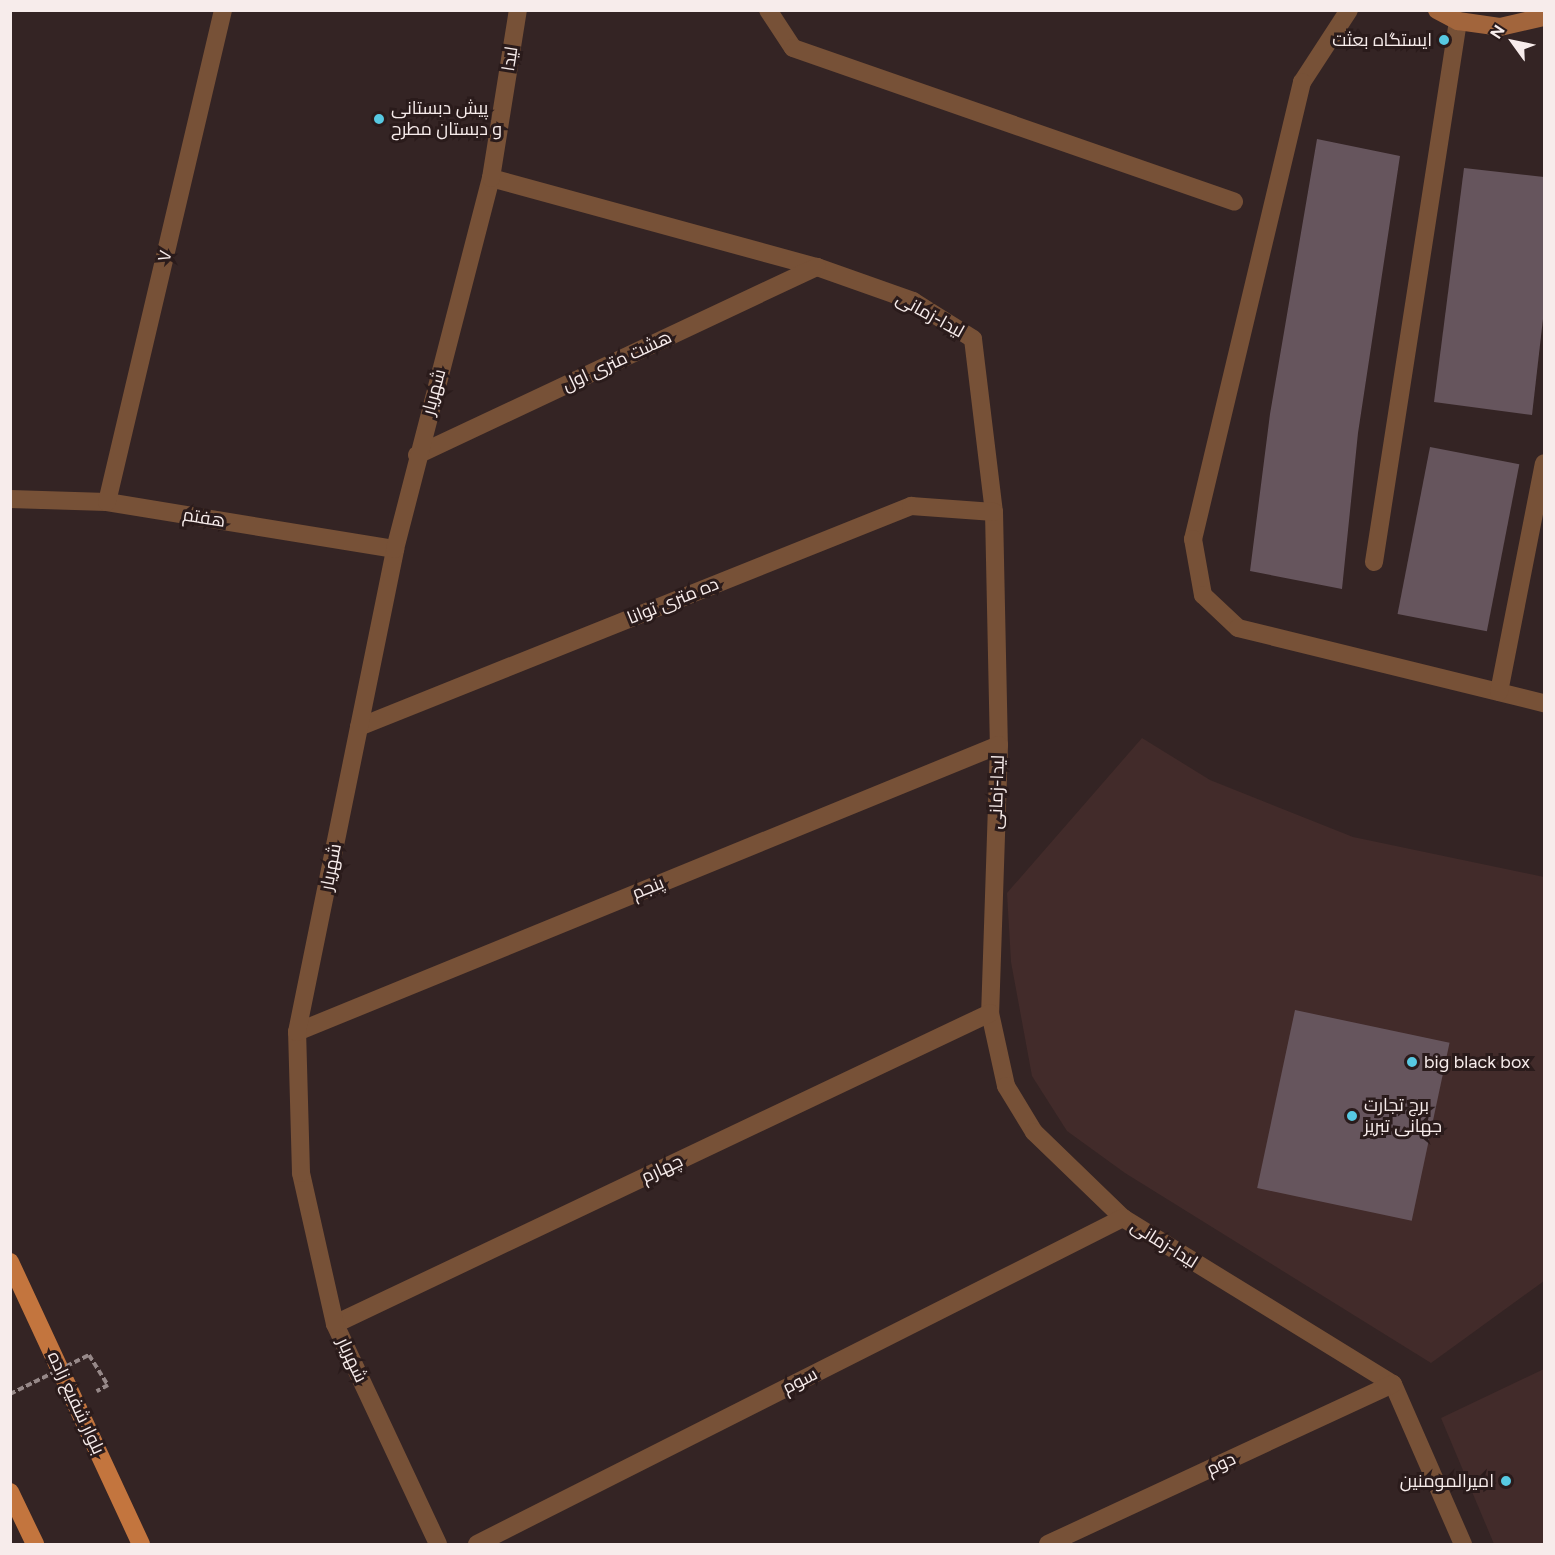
<!DOCTYPE html>
<html>
<head>
<meta charset="utf-8">
<style>
	body { margin:0 }
	#map { position:relative; width:1555px; height:1555px; overflow:hidden; background:#342424; font-family:Figtree,Cairo,sans-serif }
	div>[style] { position:absolute }
	.built>* { inset:0; background:#422b2a }
	.building>* { inset:0; background:#66555d; transform-origin:0 0 }
	.path>* { height:4px; margin-top:-2px; transform-origin:0; background:repeating-linear-gradient(90deg,#968888 0 6px,transparent 0 9px) }
	.street>* { height:18px; margin:-9px; padding:0 9px; transform-origin:9px; border-radius:9px; background:#775137 }
	.secondary>* { height:18px; margin:-9px; padding:0 9px; transform-origin:9px; border-radius:9px; background:#a2653c }
	.primary>* { height:18px; margin:-9px; padding:0 9px; transform-origin:9px; border-radius:9px; background:#c3753e }
	.path-bridge>* { height:4px; margin-top:-2px; transform-origin:0; background:repeating-linear-gradient(90deg,#968888 0 6px,transparent 0 9px) }
	.dots>* { width:16px; height:16px; translate:-50% -50%; box-sizing:border-box; border:3px solid #2a1b1b; border-radius:50% }
	span { translate:-50% -50%; white-space:nowrap; text-align:center; line-height:1.15; -webkit-text-stroke:6px #2a1b1b; paint-order:stroke }
	.poi-label { font-size:18px; color:#f7eceb }
	.right { translate:-100% -50%; text-align:right }
	.left { translate:0 -50%; text-align:left }
	.street-label { font-size:18px; color:#f7eceb }
	.frame { position:absolute; inset:0; border:12px solid #f7eceb; pointer-events:none }
	.north { position:absolute; left:1483px; top:12px; width:60px; height:60px; -webkit-text-stroke:4px #2a1b1b; paint-order:stroke; rotate:303deg; font-size:16px; font-weight:700; line-height:24px; text-align:center; color:#f7eceb }
	.north::after { content:''; display:block; margin:auto; width:21px; height:27px; background:#f7eceb; clip-path:polygon(50% 0,100% 100%,50% 72%,0 100%) }
</style>
</head>
<body>
<div id="map">
	<div class="built">
		<div style="clip-path:polygon(1142px 738px,1210px 780px,1353px 837px,1544px 877px,1544px 1281px,1431px 1363px,1125px 1173px,1067px 1131px,1032px 1076px,1011px 962px,1007px 893px)"></div>
		<div style="clip-path:polygon(1544px 1369px,1544px 1544px,1494px 1544px,1441px 1418px)"></div>
	</div>
	<div class="building">
		<div style="clip-path:polygon(1317px 139px,1400px 156px,1358px 433px,1342px 589px,1250px 571px,1270px 414px)"></div>
		<div style="clip-path:polygon(1464px 168px,1544px 177px,1544px 310px,1532px 415px,1434px 402px)"></div>
		<div style="left:1430px;top:447px;width:91px;height:170px;rotate:11deg"></div>
		<div style="left:1295px;top:1010px;width:158px;height:182px;rotate:12deg"></div>
	</div>
	<div class="path">
		<div style="left:89px;top:1355px;width:36px;rotate:58deg"></div>
		<div style="left:108px;top:1385px;width:13px;rotate:151deg"></div>
	</div>
	<div class="street">
		<div style="left:768px;top:10px;width:45px;rotate:56.7deg"></div>
		<div style="left:793px;top:48px;width:467px;rotate:19.2deg"></div>
		<div style="left:1349px;top:10px;width:86px;rotate:123.1deg"></div>
		<div style="left:1302px;top:82px;width:470px;rotate:103.4deg"></div>
		<div style="left:1193px;top:539px;width:57px;rotate:79.9deg"></div>
		<div style="left:1203px;top:595px;width:48px;rotate:43.3deg"></div>
		<div style="left:1238px;top:628px;width:315px;rotate:13.8deg"></div>
		<div style="left:491px;top:178px;width:338px;rotate:15.3deg"></div>
		<div style="left:817px;top:267px;width:102px;rotate:19.5deg"></div>
		<div style="left:913px;top:301px;width:71px;rotate:32.3deg"></div>
		<div style="left:973px;top:339px;width:174px;rotate:83.1deg"></div>
		<div style="left:994px;top:512px;width:233px;rotate:88.8deg"></div>
		<div style="left:999px;top:745px;width:268px;rotate:91.9deg"></div>
		<div style="left:990px;top:1013px;width:75px;rotate:77.6deg"></div>
		<div style="left:1006px;top:1086px;width:54px;rotate:58.7deg"></div>
		<div style="left:1034px;top:1132px;width:124px;rotate:44deg"></div>
		<div style="left:1123px;top:1218px;width:317px;rotate:31.6deg"></div>
		<div style="left:1393px;top:1384px;width:175px;rotate:66.4deg"></div>
		<div style="left:417px;top:455px;width:442px;rotate:-25.2deg"></div>
		<div style="left:10px;top:499px;width:97px;rotate:1.8deg"></div>
		<div style="left:107px;top:502px;width:292px;rotate:9.3deg"></div>
		<div style="left:107px;top:502px;width:505px;rotate:-76.73deg"></div>
		<div style="left:1374px;top:562px;width:547px;rotate:-81.17deg"></div>
		<div style="left:1499px;top:692px;width:233px;rotate:-78.9deg"></div>
		<div style="left:359px;top:727px;width:595px;rotate:-21.82deg"></div>
		<div style="left:911px;top:506px;width:83px;rotate:4.1deg"></div>
		<div style="left:297px;top:1032px;width:758px;rotate:-22.24deg"></div>
		<div style="left:335px;top:1324px;width:725px;rotate:-25.4deg"></div>
		<div style="left:438px;top:1544px;width:243px;rotate:-115.1deg"></div>
		<div style="left:335px;top:1324px;width:155px;rotate:-102.7deg"></div>
		<div style="left:301px;top:1173px;width:141px;rotate:-91.6deg"></div>
		<div style="left:297px;top:1032px;width:493px;rotate:-78.5deg"></div>
		<div style="left:395px;top:549px;width:383px;rotate:-75.5deg"></div>
		<div style="left:491px;top:178px;width:170px;rotate:-80.9deg"></div>
		<div style="left:477px;top:1544px;width:724px;rotate:-26.78deg"></div>
		<div style="left:1048px;top:1544px;width:380px;rotate:-24.9deg"></div>
	</div>
	<div class="secondary">
		<div style="left:1437px;top:10px;width:24px;rotate:28deg"></div>
		<div style="left:1458px;top:21px;width:42px;rotate:8.1deg"></div>
		<div style="left:1500px;top:27px;width:45px;rotate:-12.8deg"></div>
	</div>
	<div class="primary">
		<div style="left:10px;top:1262px;width:311px;rotate:65.1deg"></div>
		<div style="left:10px;top:1492px;width:58px;rotate:64.3deg"></div>
	</div>
	<div class="path-bridge">
		<div style="left:10px;top:1394px;width:88px;rotate:-26.3deg"></div>
	</div>
	<div class="dots">
		<div style="left:1444px;top:40px;background:#57c9e2"></div>
		<div style="left:379px;top:119px;background:#57c9e2"></div>
		<div style="left:1412px;top:1062px;background:#57c9e2"></div>
		<div style="left:1352px;top:1116px;background:#57c9e2"></div>
		<div style="left:1506px;top:1481px;background:#57c9e2"></div>
	</div>
	<div class="poi-label">
		<span class="right" style="left:1432px;top:40px">ایستگاه بعثت</span>
		<span class="left" style="left:391px;top:119px">پیش دبستانی<br>و دبستان مطرح</span>
		<span class="left" style="left:1424px;top:1062px">big black box</span>
		<span class="left" style="left:1364px;top:1116px">برج تجارت<br>جهانی تبریز</span>
		<span class="right" style="left:1494px;top:1481px">امیرالمومنین</span>
	</div>
	<div class="street-label">
		<span style="left:510px;top:59px;rotate:-81deg">لیدا</span>
		<span style="left:165px;top:256px;rotate:-77deg">۷</span>
		<span style="left:930px;top:315px;rotate:29deg">لیدا-زمانی</span>
		<span style="left:617px;top:361px;rotate:-25deg">هشت متری اول</span>
		<span style="left:434px;top:392px;rotate:-75deg">شهریار</span>
		<span style="left:204px;top:518px;rotate:9deg">هفتم</span>
		<span style="left:673px;top:601px;rotate:-22deg">ده متری توانا</span>
		<span style="left:997px;top:792px;rotate:-88deg">لیدا-زمانی</span>
		<span style="left:331px;top:867px;rotate:-79deg">شهریار</span>
		<span style="left:648px;top:888px;rotate:-22deg">پنجم</span>
		<span style="left:662px;top:1169px;rotate:-25deg">چهارم</span>
		<span style="left:1164px;top:1244px;rotate:32deg">لیدا-زمانی</span>
		<span style="left:352px;top:1360px;rotate:65deg">شهریار</span>
		<span style="left:800px;top:1381px;rotate:-27deg">سوم</span>
		<span style="left:76px;top:1403px;rotate:65deg">بلوار شفیع زاده</span>
		<span style="left:1221px;top:1464px;rotate:-25deg">دوم</span>
	</div>
	<div class="frame"></div>
	<div class="north">N</div>
</div>
</body>
</html>
